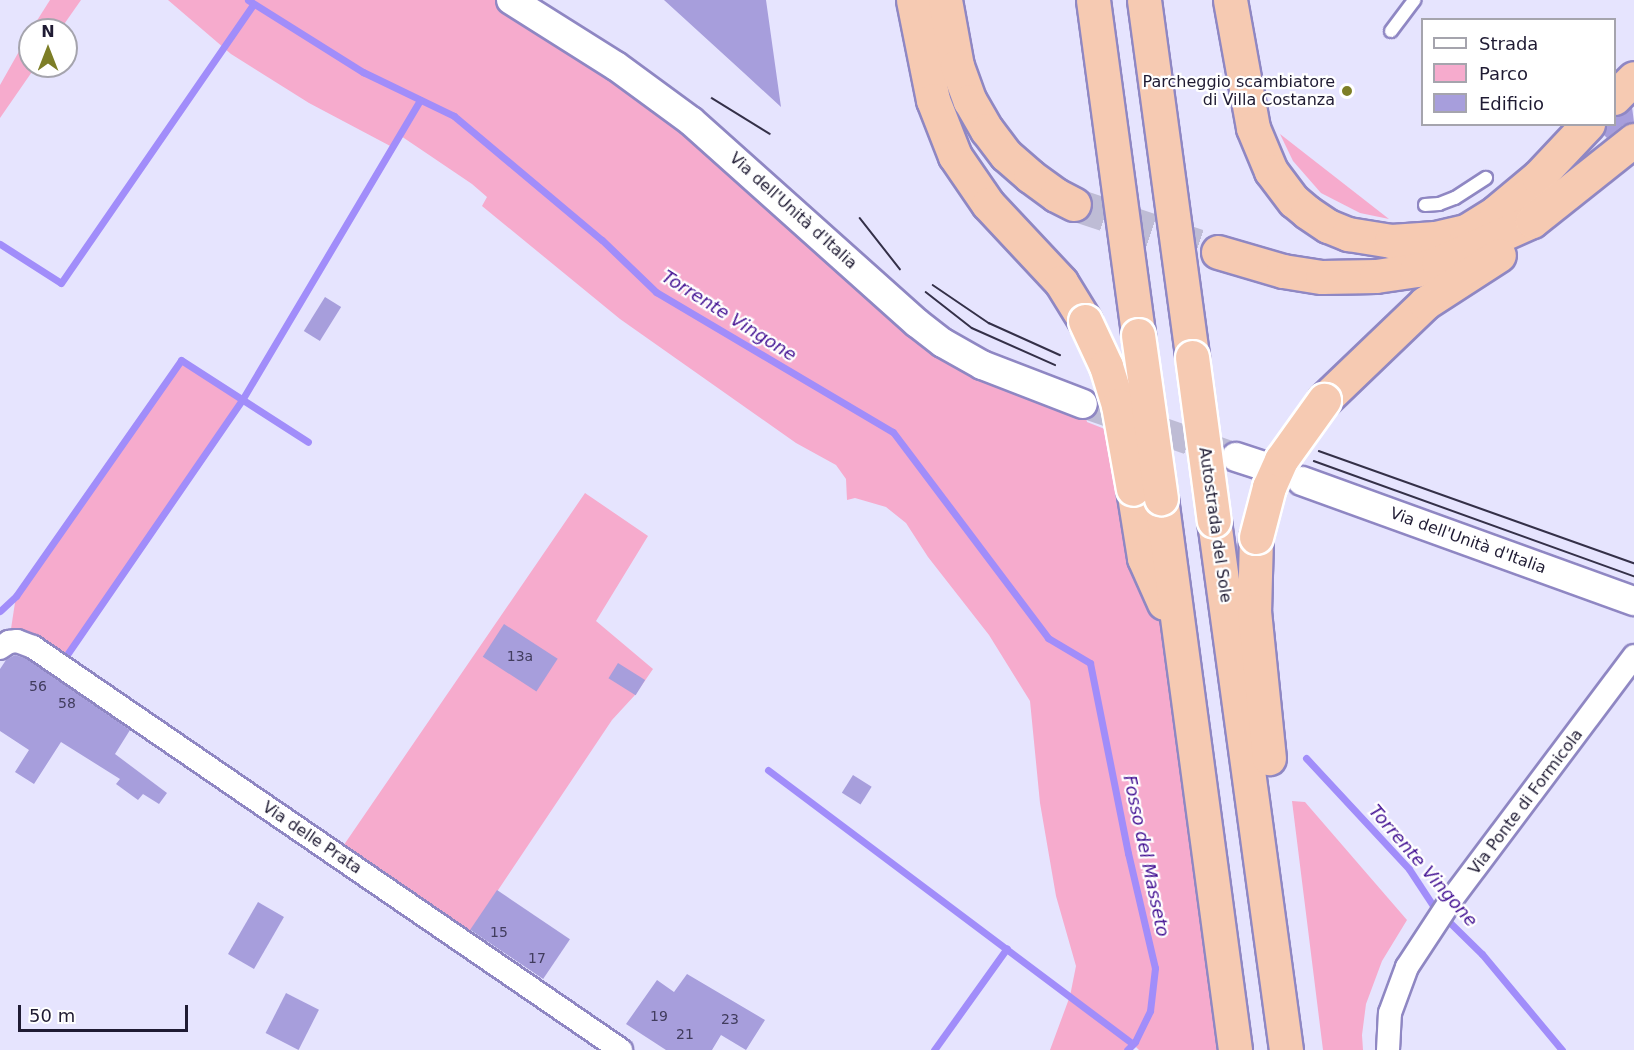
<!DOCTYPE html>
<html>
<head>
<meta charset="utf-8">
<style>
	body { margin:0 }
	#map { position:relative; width:1634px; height:1050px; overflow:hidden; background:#e6e4fe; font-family:"DejaVu Sans",sans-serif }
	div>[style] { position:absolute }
	.green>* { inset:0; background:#f6abcd }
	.stream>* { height:7px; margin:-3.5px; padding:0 3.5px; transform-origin:3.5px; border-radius:3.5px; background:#a18dfa }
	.building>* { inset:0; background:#a79edc; transform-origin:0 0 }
	.tertiary-tunnel>* { height:28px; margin-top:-14px; transform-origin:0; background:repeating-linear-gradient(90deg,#bebcd5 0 28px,transparent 0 42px) }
	.motorway-tunnel>* { height:33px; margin-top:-16.5px; transform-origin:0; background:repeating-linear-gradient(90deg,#bebcd5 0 33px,transparent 0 49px) }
	.roads { filter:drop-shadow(2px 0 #8f87c3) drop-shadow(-2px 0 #8f87c3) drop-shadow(0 2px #8f87c3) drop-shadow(0 -2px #8f87c3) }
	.service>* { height:12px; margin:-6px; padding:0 6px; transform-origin:6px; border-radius:6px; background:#fff }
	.minor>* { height:22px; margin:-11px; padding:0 11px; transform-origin:11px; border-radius:11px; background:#fff }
	.tertiary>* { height:28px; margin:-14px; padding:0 14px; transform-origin:14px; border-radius:14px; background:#fff }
	.motorway>* { height:33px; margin:-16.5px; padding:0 16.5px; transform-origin:16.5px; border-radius:16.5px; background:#f6cab2 }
	.tram>* { height:1.5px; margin:-0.75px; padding:0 0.75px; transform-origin:0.75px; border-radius:0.75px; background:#343048 }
	.bridges { filter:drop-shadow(2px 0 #fff) drop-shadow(-2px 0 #fff) drop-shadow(0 2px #fff) drop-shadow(0 -2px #fff) }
	.motorway-bridge>* { height:33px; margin:-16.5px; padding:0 16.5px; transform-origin:16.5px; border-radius:16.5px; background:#f6cab2 }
	.dots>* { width:16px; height:16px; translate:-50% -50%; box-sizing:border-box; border:3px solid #fff; border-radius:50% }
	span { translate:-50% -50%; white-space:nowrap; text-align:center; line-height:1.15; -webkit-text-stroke:4.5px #fff; paint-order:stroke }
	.number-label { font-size:14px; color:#413c5d }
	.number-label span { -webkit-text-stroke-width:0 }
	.poi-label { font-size:16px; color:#1f1b33 }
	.right { translate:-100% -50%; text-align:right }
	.street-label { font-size:16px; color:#1f1b33 }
	.water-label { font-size:18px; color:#421092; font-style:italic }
	.legend { position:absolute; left:1421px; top:18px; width:195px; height:108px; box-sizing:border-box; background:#fff; border:2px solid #a5a4ad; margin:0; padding:8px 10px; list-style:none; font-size:18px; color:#1f1b33 }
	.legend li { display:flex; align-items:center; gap:12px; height:30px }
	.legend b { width:30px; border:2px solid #a5a4ad }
	.north { position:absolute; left:18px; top:18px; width:60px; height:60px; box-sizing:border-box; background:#fff; border:2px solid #a5a4ad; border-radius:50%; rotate:0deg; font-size:16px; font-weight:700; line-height:24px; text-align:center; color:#1f1b33 }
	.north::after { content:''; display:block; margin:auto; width:21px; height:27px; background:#7d7e27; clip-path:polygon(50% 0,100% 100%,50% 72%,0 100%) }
	.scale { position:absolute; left:18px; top:1005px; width:170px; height:27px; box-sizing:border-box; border:3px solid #1f1b33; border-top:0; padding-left:8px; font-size:18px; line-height:21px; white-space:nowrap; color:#1f1b33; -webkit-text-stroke:4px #fff; paint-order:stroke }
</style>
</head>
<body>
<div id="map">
	<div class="green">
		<div style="clip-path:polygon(50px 0,81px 0,60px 30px,31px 30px)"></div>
		<div style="clip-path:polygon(168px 0,511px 0,584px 45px,917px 323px,1083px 404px,1087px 422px,1125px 437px,1180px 638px,1235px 1050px,1139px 1050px,1133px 1044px,1125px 1050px,1050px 1050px,1070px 996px,1076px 966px,1056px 896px,1040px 803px,1030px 701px,989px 635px,928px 557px,906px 523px,886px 507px,855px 498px,847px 500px,846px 479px,836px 465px,796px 443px,620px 319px,482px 206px,487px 197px,472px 184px,401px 136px,394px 148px,309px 103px,231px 54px)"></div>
		<div style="clip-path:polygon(30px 32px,30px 66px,36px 66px,0 118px,0 85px)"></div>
		<div style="clip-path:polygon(1280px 134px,1389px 219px,1360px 213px,1321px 193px,1293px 161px)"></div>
		<div style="clip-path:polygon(181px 360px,242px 400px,66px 656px,58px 664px,9px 642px,16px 596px)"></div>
		<div style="clip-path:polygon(585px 493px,648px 536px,596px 621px,653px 669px,635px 695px,612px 720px,464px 941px,337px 855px)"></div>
		<div style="clip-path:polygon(1292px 801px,1305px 802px,1407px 920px,1382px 961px,1366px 1004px,1362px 1035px,1363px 1050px,1323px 1050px)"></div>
	</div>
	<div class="stream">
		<div style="left:248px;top:0;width:136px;rotate:32.1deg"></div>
		<div style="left:363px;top:72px;width:101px;rotate:25.8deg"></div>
		<div style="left:454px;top:116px;width:193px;rotate:40deg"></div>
		<div style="left:602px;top:240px;width:75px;rotate:43.9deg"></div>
		<div style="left:656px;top:292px;width:275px;rotate:30.6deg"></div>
		<div style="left:893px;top:432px;width:258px;rotate:53deg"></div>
		<div style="left:1048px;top:638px;width:49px;rotate:30.8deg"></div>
		<div style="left:1090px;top:663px;width:194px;rotate:78.7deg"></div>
		<div style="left:1128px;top:853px;width:118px;rotate:76.8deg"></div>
		<div style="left:1155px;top:968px;width:43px;rotate:96.6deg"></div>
		<div style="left:1150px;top:1011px;width:34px;rotate:116deg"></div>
		<div style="left:1135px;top:1042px;width:11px;rotate:135deg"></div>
		<div style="left:0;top:244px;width:72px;rotate:32.6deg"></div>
		<div style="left:61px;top:283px;width:338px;rotate:-55.4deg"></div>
		<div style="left:0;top:611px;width:22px;rotate:-43deg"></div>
		<div style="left:16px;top:596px;width:288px;rotate:-55deg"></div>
		<div style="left:181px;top:360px;width:151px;rotate:32.8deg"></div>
		<div style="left:66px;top:656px;width:311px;rotate:-55.5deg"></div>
		<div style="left:242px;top:400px;width:349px;rotate:-59.3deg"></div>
		<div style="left:1306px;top:758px;width:151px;rotate:47.1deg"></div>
		<div style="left:1409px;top:869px;width:45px;rotate:56.7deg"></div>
		<div style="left:1434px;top:907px;width:67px;rotate:44.4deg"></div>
		<div style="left:1482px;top:954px;width:125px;rotate:50.2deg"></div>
		<div style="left:768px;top:770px;width:456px;rotate:36.9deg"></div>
		<div style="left:934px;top:1050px;width:125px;rotate:-54.4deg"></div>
	</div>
	<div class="building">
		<div style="clip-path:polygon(664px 0,766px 0,781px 107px,744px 73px)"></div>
		<div style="clip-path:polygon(1632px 107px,1634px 122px,1623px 125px,1607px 138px,1603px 134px,1606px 124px,1614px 124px,1614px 116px)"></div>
		<div style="left:325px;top:297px;width:19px;height:40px;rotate:32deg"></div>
		<div style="left:504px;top:624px;width:64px;height:39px;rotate:33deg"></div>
		<div style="clip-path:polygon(15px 655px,27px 659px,130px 730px,115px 754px,167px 793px,159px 804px,143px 794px,138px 800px,116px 784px,120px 779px,61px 742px,34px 784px,15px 772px,29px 750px,0 731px,0 669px,6px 660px)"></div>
		<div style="left:618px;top:663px;width:32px;height:18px;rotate:32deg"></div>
		<div style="left:853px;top:775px;width:22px;height:21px;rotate:32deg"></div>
		<div style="left:497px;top:890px;width:88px;height:48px;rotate:34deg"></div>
		<div style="left:258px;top:902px;width:30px;height:60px;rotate:30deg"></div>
		<div style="clip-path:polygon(687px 974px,765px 1020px,746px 1050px,721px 1035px,712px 1050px,666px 1050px,626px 1024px,657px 980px,674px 992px)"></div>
		<div style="left:286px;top:993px;width:37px;height:45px;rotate:27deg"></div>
	</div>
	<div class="tertiary-tunnel">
		<div style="left:1083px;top:404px;width:162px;rotate:19.1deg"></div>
	</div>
	<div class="motorway-tunnel">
		<div style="left:1074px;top:204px;width:152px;rotate:18.4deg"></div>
	</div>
	<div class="roads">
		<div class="service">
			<div style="left:1391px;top:31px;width:39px;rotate:-53deg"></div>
			<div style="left:1425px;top:205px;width:14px;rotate:-4deg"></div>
			<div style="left:1439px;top:204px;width:17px;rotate:-21deg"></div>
			<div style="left:1455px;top:198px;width:37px;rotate:-33deg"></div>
		</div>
		<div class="minor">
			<div style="left:0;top:648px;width:11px;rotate:-34deg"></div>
			<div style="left:9px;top:642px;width:8px;rotate:-7deg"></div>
			<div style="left:17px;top:641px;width:17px;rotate:21deg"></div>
			<div style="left:33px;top:647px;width:713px;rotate:34.43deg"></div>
			<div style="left:1388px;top:1050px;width:37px;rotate:-87deg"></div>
			<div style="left:1390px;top:1013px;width:49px;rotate:-69.7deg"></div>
			<div style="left:1407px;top:967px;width:80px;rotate:-56.7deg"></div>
			<div style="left:1451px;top:900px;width:305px;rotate:-53.1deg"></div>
		</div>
		<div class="tertiary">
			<div style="left:511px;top:0;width:124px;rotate:32.2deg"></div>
			<div style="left:616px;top:66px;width:93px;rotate:36.3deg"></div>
			<div style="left:691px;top:121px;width:303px;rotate:41.8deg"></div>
			<div style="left:917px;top:323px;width:33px;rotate:38deg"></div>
			<div style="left:943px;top:343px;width:45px;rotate:29.4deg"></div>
			<div style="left:982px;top:365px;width:108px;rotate:21.1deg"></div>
			<div style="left:1236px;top:457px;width:28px;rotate:18deg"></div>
			<div style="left:1302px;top:481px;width:353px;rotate:19.9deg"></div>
		</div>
		<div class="motorway">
			<div style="left:913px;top:0;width:102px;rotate:78.7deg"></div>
			<div style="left:933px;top:100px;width:60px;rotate:68.6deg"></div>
			<div style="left:955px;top:156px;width:58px;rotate:55.5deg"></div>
			<div style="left:988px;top:204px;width:107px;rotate:46.9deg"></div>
			<div style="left:1061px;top:282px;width:46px;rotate:58.4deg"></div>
			<div style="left:945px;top:0;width:67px;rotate:79.7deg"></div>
			<div style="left:957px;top:66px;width:37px;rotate:70deg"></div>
			<div style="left:970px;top:101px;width:34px;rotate:60deg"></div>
			<div style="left:987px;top:130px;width:31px;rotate:53deg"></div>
			<div style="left:1006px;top:155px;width:32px;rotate:41deg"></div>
			<div style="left:1030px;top:176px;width:32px;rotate:36deg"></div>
			<div style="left:1056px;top:195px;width:20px;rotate:27deg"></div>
			<div style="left:1093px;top:0;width:338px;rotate:82.3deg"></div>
			<div style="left:1144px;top:0;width:360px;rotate:82.3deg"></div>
			<div style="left:1230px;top:0;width:130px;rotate:79.8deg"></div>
			<div style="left:1253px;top:128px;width:47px;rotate:67.3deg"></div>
			<div style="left:1271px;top:171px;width:38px;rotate:53deg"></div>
			<div style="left:1294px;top:201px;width:17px;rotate:40deg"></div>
			<div style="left:1307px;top:212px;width:25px;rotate:34deg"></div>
			<div style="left:1328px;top:226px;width:22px;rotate:22deg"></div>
			<div style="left:1348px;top:234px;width:44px;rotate:9.2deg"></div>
			<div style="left:1391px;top:241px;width:44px;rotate:-3.9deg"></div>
			<div style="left:1435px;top:238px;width:32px;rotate:-13deg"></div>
			<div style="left:1466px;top:231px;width:36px;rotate:-32deg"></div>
			<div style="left:1496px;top:212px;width:55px;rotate:-39.8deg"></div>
			<div style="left:1538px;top:177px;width:73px;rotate:-46.7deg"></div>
			<div style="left:1614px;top:98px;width:28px;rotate:-45deg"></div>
			<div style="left:1218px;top:252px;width:68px;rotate:16.3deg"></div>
			<div style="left:1283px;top:271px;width:39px;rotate:9deg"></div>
			<div style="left:1322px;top:277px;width:54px;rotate:-1.1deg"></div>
			<div style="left:1376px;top:276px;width:40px;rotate:-8.5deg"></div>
			<div style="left:1416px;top:270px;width:23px;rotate:-18deg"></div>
			<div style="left:1438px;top:263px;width:103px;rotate:-24.1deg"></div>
			<div style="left:1532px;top:221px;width:130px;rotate:-38.5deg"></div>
			<div style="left:1324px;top:400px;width:140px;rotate:-43.8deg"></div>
			<div style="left:1425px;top:303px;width:88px;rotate:-33deg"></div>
			<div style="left:1133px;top:489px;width:70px;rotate:80.9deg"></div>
			<div style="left:1144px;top:558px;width:49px;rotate:66deg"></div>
			<div style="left:1161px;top:498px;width:557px;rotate:82.36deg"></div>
			<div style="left:1214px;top:521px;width:534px;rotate:82.25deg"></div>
			<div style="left:1256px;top:537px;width:74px;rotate:91.5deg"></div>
			<div style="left:1254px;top:611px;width:148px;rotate:84.2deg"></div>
		</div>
	</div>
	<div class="tram">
		<div style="left:712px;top:98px;width:68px;rotate:31.8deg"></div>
		<div style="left:860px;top:218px;width:65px;rotate:51.9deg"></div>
		<div style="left:933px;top:285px;width:68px;rotate:34.2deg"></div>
		<div style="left:989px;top:323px;width:78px;rotate:24.3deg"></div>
		<div style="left:926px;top:292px;width:58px;rotate:38deg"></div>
		<div style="left:972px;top:328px;width:91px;rotate:24deg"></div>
		<div style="left:1319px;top:451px;width:334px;rotate:19.6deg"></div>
		<div style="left:1314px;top:461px;width:340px;rotate:19.8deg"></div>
	</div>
	<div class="bridges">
		<div class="motorway-bridge">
			<div style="left:1085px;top:321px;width:50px;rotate:65deg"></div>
			<div style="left:1106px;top:366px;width:41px;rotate:72.9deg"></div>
			<div style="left:1118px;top:405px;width:85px;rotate:79.9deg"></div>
			<div style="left:1138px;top:335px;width:165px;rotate:82deg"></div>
			<div style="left:1192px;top:357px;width:165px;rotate:82.4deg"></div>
			<div style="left:1256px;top:537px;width:52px;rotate:-75.4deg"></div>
			<div style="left:1269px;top:487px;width:30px;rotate:-66deg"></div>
			<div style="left:1281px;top:460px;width:74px;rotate:-54.4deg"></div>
		</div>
	</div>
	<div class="dots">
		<div style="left:1347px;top:91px;background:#7d7e27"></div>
	</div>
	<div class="number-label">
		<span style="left:520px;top:656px">13a</span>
		<span style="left:38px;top:686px">56</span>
		<span style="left:67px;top:703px">58</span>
		<span style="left:499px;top:932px">15</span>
		<span style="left:537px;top:958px">17</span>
		<span style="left:659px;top:1016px">19</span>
		<span style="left:730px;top:1019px">23</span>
		<span style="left:685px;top:1034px">21</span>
	</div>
	<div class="poi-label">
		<span class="right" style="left:1335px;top:91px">Parcheggio scambiatore<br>di Villa Costanza</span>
	</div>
	<div class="street-label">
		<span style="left:793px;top:211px;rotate:42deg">Via dell'Unità d'Italia</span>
		<span style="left:1215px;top:525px;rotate:82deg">Autostrada del Sole</span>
		<span style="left:1468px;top:541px;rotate:20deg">Via dell'Unità d'Italia</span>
		<span style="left:1526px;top:802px;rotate:-53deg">Via Ponte di Formicola</span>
		<span style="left:312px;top:838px;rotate:34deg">Via delle Prata</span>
	</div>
	<div class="water-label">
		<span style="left:729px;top:316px;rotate:32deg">Torrente Vingone</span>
		<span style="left:1146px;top:856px;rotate:78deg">Fosso del Masseto</span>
		<span style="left:1423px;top:866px;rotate:49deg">Torrente Vingone</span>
	</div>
	<ul class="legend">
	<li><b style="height:8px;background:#fff"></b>Strada</li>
	<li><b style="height:16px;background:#f6abcd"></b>Parco</li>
	<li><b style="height:16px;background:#a79edc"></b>Edificio</li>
	</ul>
	<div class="north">N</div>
	<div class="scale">50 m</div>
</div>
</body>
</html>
